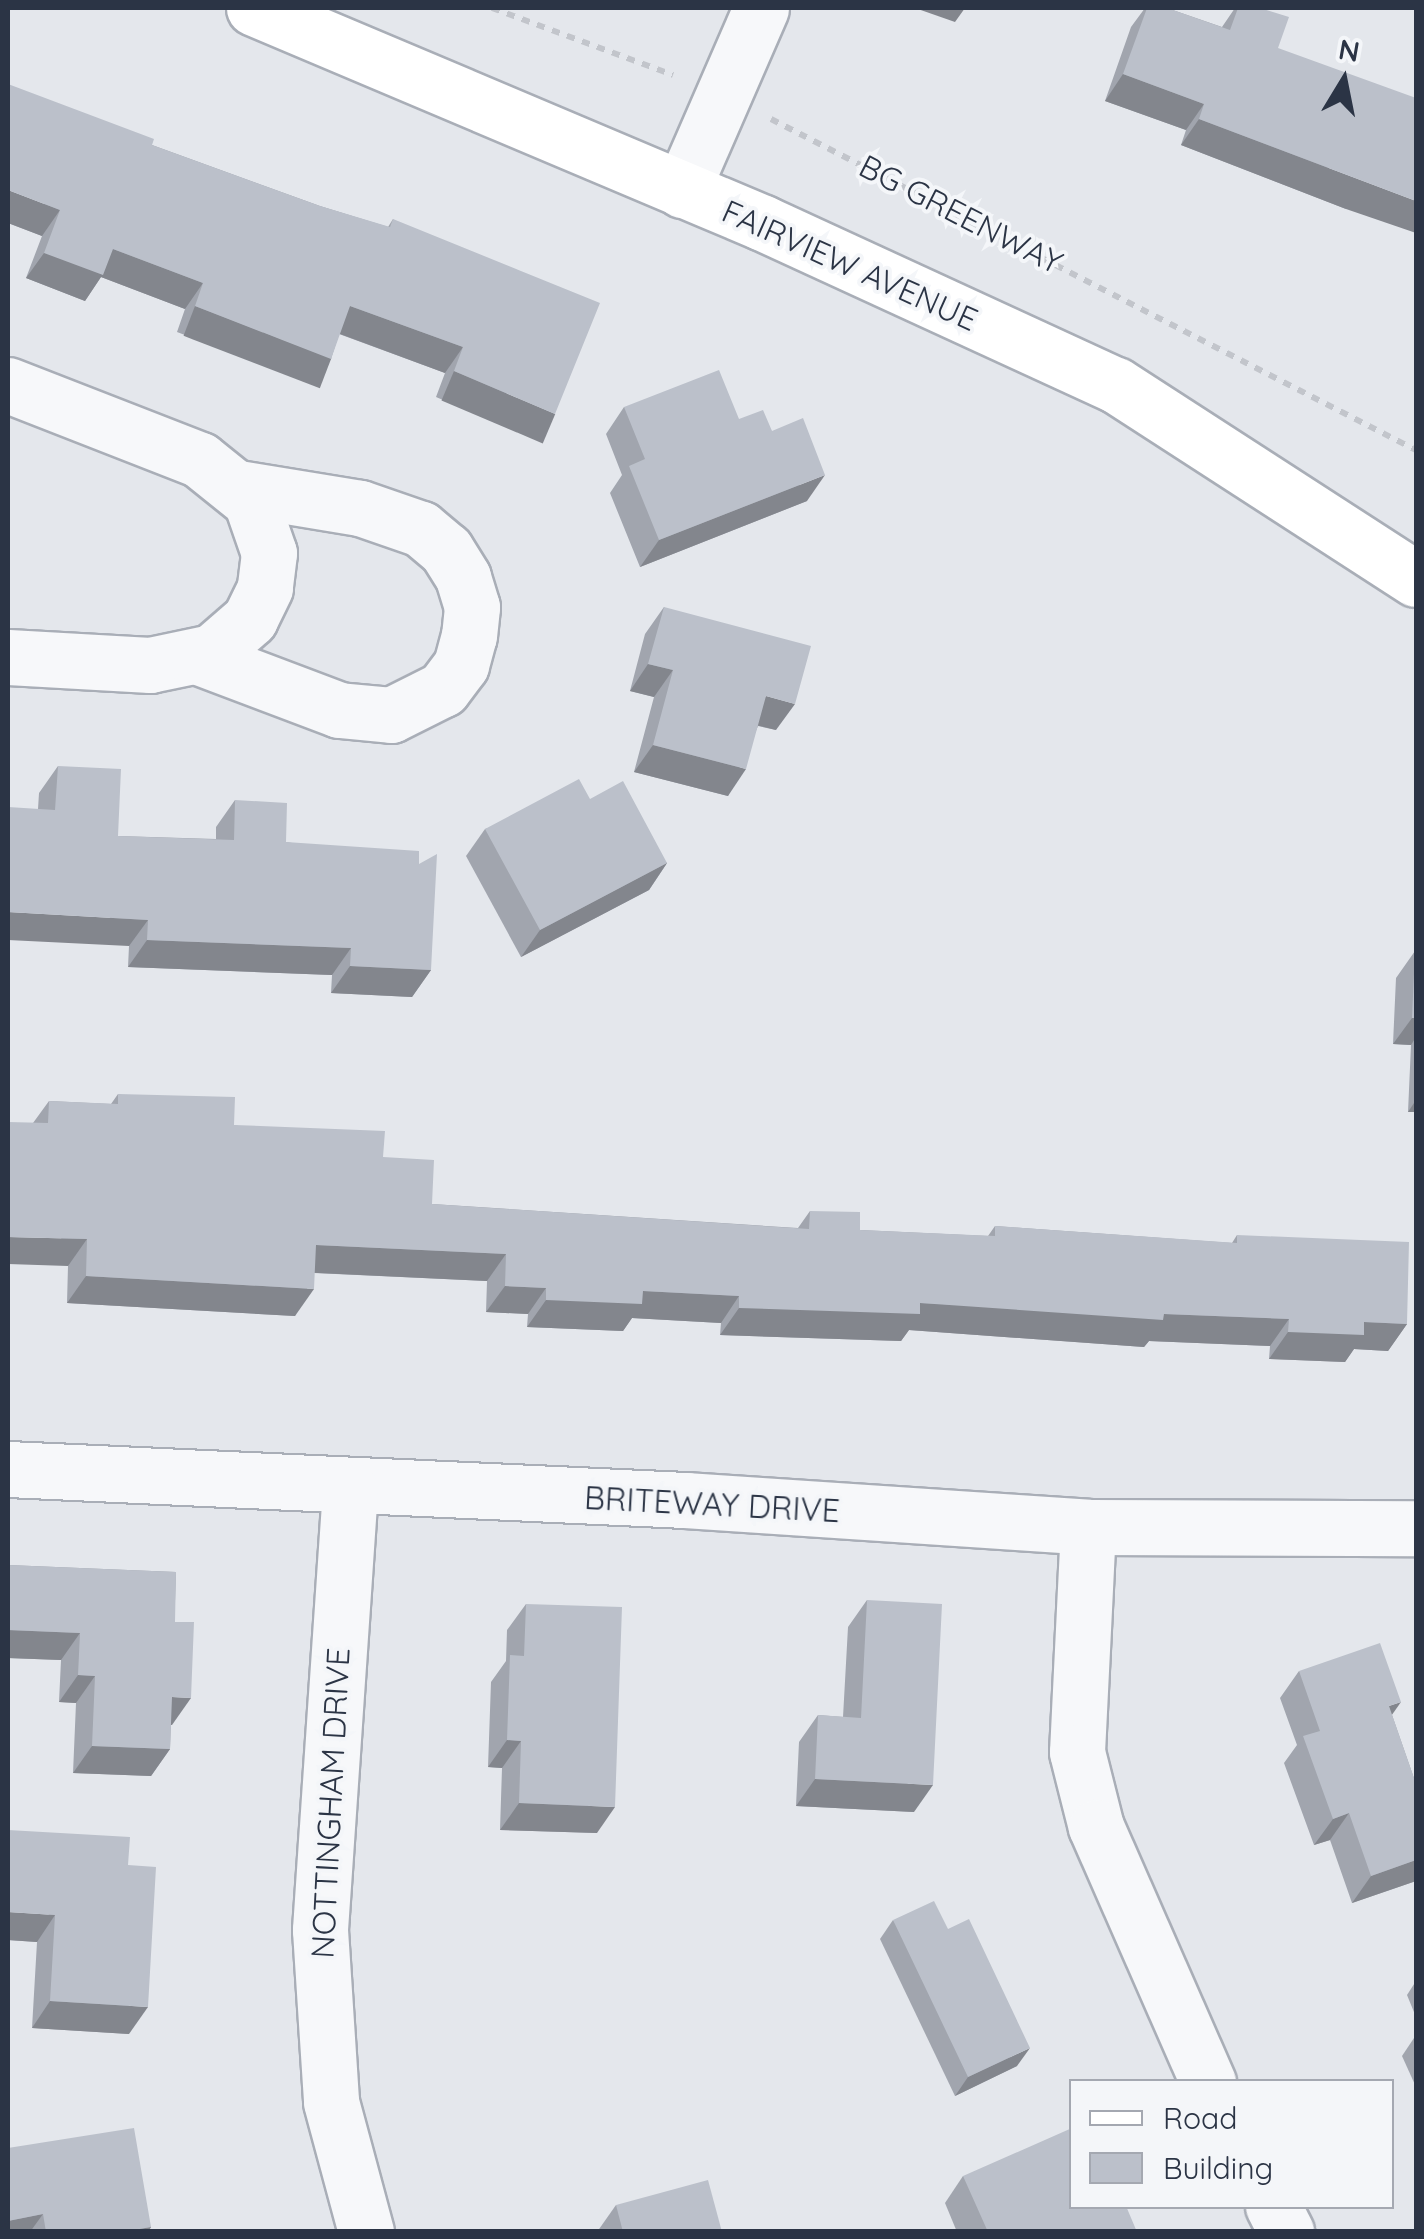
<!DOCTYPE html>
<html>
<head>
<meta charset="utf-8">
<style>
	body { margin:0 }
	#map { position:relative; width:1424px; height:2239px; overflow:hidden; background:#e4e7ec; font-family:Quicksand,sans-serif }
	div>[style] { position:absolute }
	.path>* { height:6px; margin-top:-3px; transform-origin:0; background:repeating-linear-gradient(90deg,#c2c5cb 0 8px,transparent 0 16px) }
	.roads { filter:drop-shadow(2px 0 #a9aeb7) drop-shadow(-2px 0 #a9aeb7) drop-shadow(0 2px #a9aeb7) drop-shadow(0 -2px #a9aeb7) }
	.street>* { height:55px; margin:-27.5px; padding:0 27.5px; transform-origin:27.5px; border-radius:27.5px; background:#f7f8fa }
	.primary>* { height:55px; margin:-27.5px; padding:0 27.5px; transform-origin:27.5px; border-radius:27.5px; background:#fff }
	.wall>* { inset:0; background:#a1a5ae }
	.shaded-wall>* { inset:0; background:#83868d; transform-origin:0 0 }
	.building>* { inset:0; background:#bbc0ca }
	span { translate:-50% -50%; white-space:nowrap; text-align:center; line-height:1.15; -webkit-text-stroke:8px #f4f6f9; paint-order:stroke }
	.street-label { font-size:32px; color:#2b3445 }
	.frame { position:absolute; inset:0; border:10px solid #2b3445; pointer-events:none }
	.legend { position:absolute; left:1069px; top:2079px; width:325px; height:130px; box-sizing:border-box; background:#f4f6f9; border:2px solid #a4a8b1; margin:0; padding:12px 18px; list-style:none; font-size:30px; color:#2b3445 }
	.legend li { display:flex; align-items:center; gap:20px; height:50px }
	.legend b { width:50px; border:2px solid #a4a8b1 }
	.north { position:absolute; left:1294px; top:30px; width:100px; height:100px; -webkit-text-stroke:8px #f4f6f9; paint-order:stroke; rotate:10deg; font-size:28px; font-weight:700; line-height:40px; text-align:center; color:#2b3445 }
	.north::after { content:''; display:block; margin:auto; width:35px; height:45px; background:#2b3445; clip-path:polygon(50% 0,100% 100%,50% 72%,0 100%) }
</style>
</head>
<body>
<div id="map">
	<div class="path">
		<div style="left:492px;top:8px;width:193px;rotate:20.3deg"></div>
		<div style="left:771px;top:119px;width:725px;rotate:27.17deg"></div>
	</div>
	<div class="roads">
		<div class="street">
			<div style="left:682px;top:190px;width:198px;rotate:-66.5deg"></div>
			<div style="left:8px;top:385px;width:206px;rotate:21.3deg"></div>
			<div style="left:200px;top:460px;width:65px;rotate:38.8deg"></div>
			<div style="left:251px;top:501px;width:55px;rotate:70.9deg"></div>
			<div style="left:269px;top:553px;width:35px;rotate:97deg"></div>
			<div style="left:265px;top:588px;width:34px;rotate:116deg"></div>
			<div style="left:250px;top:619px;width:50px;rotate:139deg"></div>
			<div style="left:212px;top:652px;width:63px;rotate:168.2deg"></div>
			<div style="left:150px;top:665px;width:142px;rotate:-176.8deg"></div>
			<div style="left:199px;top:657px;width:150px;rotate:20.7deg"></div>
			<div style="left:339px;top:710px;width:52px;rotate:5.5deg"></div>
			<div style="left:391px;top:715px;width:58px;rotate:-26.6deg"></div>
			<div style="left:443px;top:689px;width:30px;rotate:-53deg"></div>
			<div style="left:461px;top:665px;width:30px;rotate:-75deg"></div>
			<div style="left:469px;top:636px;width:29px;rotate:-84deg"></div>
			<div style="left:472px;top:607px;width:31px;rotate:-107deg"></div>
			<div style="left:463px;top:577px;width:32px;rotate:-122deg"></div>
			<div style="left:446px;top:550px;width:33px;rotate:-140deg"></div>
			<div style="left:421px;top:529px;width:65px;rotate:-161deg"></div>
			<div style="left:360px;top:508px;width:124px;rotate:-170.7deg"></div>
			<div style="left:8px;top:1469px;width:678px;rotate:2.62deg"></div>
			<div style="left:685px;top:1500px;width:404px;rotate:3.8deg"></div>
			<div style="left:1088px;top:1527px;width:328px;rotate:0.2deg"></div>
			<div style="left:350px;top:1489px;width:442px;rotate:93.9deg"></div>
			<div style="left:320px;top:1930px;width:172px;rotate:86.3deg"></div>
			<div style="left:331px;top:2102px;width:135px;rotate:74.9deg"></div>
			<div style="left:1088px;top:1527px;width:225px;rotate:92.8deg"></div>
			<div style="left:1077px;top:1752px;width:77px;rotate:75.8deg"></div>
			<div style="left:1096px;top:1827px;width:279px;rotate:66.3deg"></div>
			<div style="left:1273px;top:2206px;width:29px;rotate:63deg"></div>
		</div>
		<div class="primary">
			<div style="left:254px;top:8px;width:553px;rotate:22.9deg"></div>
			<div style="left:763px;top:223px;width:388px;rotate:24.7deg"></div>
			<div style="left:1116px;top:385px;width:357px;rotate:32.9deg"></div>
		</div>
	</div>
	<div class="wall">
		<div style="clip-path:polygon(1145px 8px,1167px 8px,1222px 27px,1235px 8px,1260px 8px,1346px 209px,1181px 145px,1186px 130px,1105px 101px,1131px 27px)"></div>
		<div style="clip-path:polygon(152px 145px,320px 206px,388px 227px,393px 219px,537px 440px,436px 397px,445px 373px,339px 334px,331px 359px,313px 384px,177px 332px,185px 309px,101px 277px,85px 301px,26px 278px,42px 236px,8px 223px)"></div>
		<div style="clip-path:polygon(624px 407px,739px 419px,772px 431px,807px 501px,640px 567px,610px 493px,622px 475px,606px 434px)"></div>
		<div style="clip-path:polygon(664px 607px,776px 730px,758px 726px,728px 796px,634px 772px,654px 697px,630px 691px,645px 634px)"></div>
		<div style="clip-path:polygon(58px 766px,118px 836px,216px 839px,216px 827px,235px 800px,286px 842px,419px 864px,431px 970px,412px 997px,331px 993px,332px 975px,128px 967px,129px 946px,38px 809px,39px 793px)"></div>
		<div style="clip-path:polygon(590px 799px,667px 863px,649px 890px,521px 957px,466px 856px,485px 829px)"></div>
		<div style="clip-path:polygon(1415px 951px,1416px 951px,1416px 1112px,1408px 1112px,1411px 1045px,1393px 1044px,1396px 978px)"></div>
		<div style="clip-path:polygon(118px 1094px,234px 1125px,383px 1157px,432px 1204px,798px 1228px,810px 1211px,860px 1230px,988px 1236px,995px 1226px,1232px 1243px,1237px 1235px,1407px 1324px,1388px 1351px,1354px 1349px,1345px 1362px,1269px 1359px,1270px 1346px,1149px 1341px,1144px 1347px,909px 1330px,901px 1341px,720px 1335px,721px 1323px,632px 1318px,623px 1331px,527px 1327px,528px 1314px,486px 1312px,487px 1281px,314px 1273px,295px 1316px,67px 1303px,68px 1266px,33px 1123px,49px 1101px,111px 1104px)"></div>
		<div style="clip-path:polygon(8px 1565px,176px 1572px,170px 1749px,151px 1776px,73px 1773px,76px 1703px,59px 1702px,61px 1660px,8px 1658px)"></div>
		<div style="clip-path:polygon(867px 1600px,914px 1812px,796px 1806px,799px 1742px,818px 1715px,843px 1717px,848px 1627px)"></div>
		<div style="clip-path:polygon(526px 1604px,597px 1833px,500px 1830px,502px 1768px,488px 1767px,491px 1682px,506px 1661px,507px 1630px)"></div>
		<div style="clip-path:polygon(1299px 1671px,1392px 1715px,1416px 1784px,1416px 1881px,1352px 1903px,1330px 1840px,1314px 1845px,1284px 1763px,1297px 1745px,1280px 1698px)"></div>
		<div style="clip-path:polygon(128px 1865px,129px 2034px,32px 2028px,37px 1942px,8px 1940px)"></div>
		<div style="clip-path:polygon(893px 1920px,1017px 2066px,955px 2096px,880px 1939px)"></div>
		<div style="clip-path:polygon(1416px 1981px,1416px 2017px,1407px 1995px)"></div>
		<div style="clip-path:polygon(1416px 2035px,1416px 2087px,1402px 2056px)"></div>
		<div style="clip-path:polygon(8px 2148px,151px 2227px,148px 2232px,8px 2232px)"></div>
		<div style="clip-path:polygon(963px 2176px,1137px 2232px,957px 2232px,945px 2203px)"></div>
		<div style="clip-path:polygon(616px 2205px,722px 2232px,597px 2232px)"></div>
	</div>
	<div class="shaded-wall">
		<div style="clip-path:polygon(915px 8px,965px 8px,955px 22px)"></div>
		<div style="clip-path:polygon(1123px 74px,1204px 104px,1186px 130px,1105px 101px)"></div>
		<div style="clip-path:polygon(1199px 119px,1416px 201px,1416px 233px,1346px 209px,1181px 145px)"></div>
		<div style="clip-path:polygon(8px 190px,60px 210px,42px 236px,8px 223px)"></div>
		<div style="clip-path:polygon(113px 249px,203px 283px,185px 309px,101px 277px,85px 301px,26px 278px,44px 253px)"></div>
		<div style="left:195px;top:306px;width:146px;height:32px;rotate:21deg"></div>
		<div style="clip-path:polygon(350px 306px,463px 347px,445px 373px,332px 331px)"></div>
		<div style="left:454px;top:371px;width:110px;height:32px;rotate:23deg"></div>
		<div style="clip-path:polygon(825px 475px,807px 501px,640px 567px,659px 540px)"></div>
		<div style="clip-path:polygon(648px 664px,673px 670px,654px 697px,630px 691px)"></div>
		<div style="clip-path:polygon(766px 696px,795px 704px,776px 730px,747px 723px)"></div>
		<div style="clip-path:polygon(653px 745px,746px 769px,728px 796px,634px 772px)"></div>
		<div style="clip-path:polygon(667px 863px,649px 890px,521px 957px,540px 930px)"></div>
		<div style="clip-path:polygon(8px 912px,148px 920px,129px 946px,8px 940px)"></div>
		<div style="clip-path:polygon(147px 940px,351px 948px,332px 975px,128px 967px)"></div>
		<div style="clip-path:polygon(350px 966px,431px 970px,412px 997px,331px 993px)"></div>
		<div style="clip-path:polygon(1412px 1018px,1416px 1018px,1416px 1037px,1411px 1045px,1393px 1044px)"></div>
		<div style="clip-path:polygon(1416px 1100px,1416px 1112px,1408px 1112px)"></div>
		<div style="clip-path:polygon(8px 1237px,87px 1239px,68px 1266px,8px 1264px)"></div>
		<div style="clip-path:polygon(316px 1245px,506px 1254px,487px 1281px,297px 1272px)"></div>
		<div style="clip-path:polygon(86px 1276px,314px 1289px,295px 1316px,67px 1303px)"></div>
		<div style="clip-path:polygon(505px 1286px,546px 1288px,528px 1314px,486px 1312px)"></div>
		<div style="clip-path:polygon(643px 1291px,739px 1296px,721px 1323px,632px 1318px,623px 1331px,527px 1327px,546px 1300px)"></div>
		<div style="clip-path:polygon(920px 1303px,1164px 1314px,1289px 1319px,1270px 1346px,1149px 1341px,1144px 1347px,909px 1330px,901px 1341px,720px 1335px,739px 1308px)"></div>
		<div style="clip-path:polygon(1364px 1322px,1407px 1324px,1388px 1351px,1354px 1349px,1345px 1362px,1269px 1359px,1288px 1332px)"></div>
		<div style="clip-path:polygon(8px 1630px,80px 1633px,61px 1660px,8px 1658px)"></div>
		<div style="clip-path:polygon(78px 1675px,95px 1676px,76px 1703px,59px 1702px)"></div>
		<div style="clip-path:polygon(172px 1697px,191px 1698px,172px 1725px,153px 1724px)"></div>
		<div style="clip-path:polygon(1401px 1702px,1382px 1729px,1389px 1706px)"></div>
		<div style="clip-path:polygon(507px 1740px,521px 1741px,502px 1768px,488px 1767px)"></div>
		<div style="clip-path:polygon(92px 1746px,170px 1749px,151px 1776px,73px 1773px)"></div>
		<div style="clip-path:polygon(815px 1779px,933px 1785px,914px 1812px,796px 1806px)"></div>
		<div style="clip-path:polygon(519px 1803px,615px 1807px,597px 1833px,500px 1830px)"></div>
		<div style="clip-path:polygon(1349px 1813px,1330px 1840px,1314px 1845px,1333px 1819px)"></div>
		<div style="clip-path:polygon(1416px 1860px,1416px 1881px,1352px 1903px,1371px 1876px)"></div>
		<div style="clip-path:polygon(8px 1912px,55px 1915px,37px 1942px,8px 1940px)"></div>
		<div style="clip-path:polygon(50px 2001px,148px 2007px,129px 2034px,32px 2028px)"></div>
		<div style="clip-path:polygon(1030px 2048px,1017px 2066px,955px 2096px,968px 2077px)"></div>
		<div style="clip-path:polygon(43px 2214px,30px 2232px,8px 2232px,8px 2221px)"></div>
		<div style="clip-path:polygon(151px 2227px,148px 2232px,122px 2232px)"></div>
	</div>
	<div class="building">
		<div style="clip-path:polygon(1147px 8px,1167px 8px,1230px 30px,1238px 8px,1260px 8px,1289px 17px,1278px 48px,1416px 98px,1416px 201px,1199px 119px,1204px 104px,1123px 74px)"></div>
		<div style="clip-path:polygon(8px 84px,154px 139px,152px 145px,320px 206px,390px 227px,393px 219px,600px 303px,555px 414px,454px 371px,463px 347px,350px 306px,331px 359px,195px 306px,203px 283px,113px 249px,103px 275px,44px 253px,60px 210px,8px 190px)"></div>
		<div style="clip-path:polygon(719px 370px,739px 419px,763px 410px,772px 431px,803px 418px,825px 475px,659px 540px,629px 466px,645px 459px,624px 407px)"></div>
		<div style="clip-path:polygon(664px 607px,811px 646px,795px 704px,766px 696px,746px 769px,653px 745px,673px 670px,648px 664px)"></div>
		<div style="clip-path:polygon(58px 766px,121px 769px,118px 836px,234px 840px,235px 800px,287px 803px,286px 842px,419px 851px,419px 864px,437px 854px,431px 970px,350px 966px,351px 948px,147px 940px,148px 920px,8px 912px,8px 807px,55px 810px)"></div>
		<div style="clip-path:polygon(579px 779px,590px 799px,623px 781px,667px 863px,540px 930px,485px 829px)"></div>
		<div style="clip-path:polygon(1415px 951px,1416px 951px,1416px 1018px,1412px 1018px)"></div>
		<div style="clip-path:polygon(118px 1094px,235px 1097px,234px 1125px,385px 1131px,383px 1157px,434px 1160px,432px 1204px,809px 1229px,810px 1211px,860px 1212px,860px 1230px,995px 1236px,995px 1226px,1237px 1243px,1237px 1235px,1409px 1242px,1407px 1324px,1364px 1322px,1364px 1335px,1288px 1332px,1289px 1319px,1164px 1314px,1163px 1320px,920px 1303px,920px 1314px,739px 1308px,739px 1296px,643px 1291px,642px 1304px,546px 1300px,546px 1288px,505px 1286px,506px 1254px,316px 1245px,314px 1289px,86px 1276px,87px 1239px,8px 1237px,8px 1122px,48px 1123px,49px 1101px,118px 1104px)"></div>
		<div style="clip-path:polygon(8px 1565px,176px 1572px,175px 1622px,194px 1622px,191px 1698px,172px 1697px,170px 1749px,92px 1746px,95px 1676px,78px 1675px,80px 1633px,8px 1630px)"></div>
		<div style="clip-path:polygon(867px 1600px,942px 1604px,933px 1785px,815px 1779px,818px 1715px,861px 1718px)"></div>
		<div style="clip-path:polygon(526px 1604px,622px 1607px,615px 1807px,519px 1803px,521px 1741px,507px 1740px,510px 1655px,524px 1656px)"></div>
		<div style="clip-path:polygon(1380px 1643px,1401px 1702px,1389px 1706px,1416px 1784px,1416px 1860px,1371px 1876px,1349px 1813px,1333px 1819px,1303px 1736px,1320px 1731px,1299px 1671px)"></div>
		<div style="clip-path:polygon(8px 1830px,130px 1837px,128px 1865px,156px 1867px,148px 2007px,50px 2001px,55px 1915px,8px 1912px)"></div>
		<div style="clip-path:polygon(934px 1901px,948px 1929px,969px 1919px,1030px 2048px,968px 2077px,893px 1920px)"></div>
		<div style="clip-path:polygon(134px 2128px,151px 2227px,122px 2232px,46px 2232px,43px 2214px,8px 2221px,8px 2148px)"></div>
		<div style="clip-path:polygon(1072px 2128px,1072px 2206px,1126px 2206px,1137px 2232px,988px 2232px,963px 2176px)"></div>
		<div style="clip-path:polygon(708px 2180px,722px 2232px,623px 2232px,616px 2205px)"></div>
	</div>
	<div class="street-label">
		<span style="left:961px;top:214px;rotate:27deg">BG GREENWAY</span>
		<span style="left:850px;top:265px;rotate:24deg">FAIRVIEW AVENUE</span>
		<span style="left:712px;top:1504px;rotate:3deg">BRITEWAY DRIVE</span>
		<span style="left:330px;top:1803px;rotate:-87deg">NOTTINGHAM DRIVE</span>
	</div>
	<div class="frame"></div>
	<ul class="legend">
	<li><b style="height:12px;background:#fff"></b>Road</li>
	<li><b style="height:28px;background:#bbc0ca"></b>Building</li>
	</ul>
	<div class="north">N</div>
</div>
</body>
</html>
